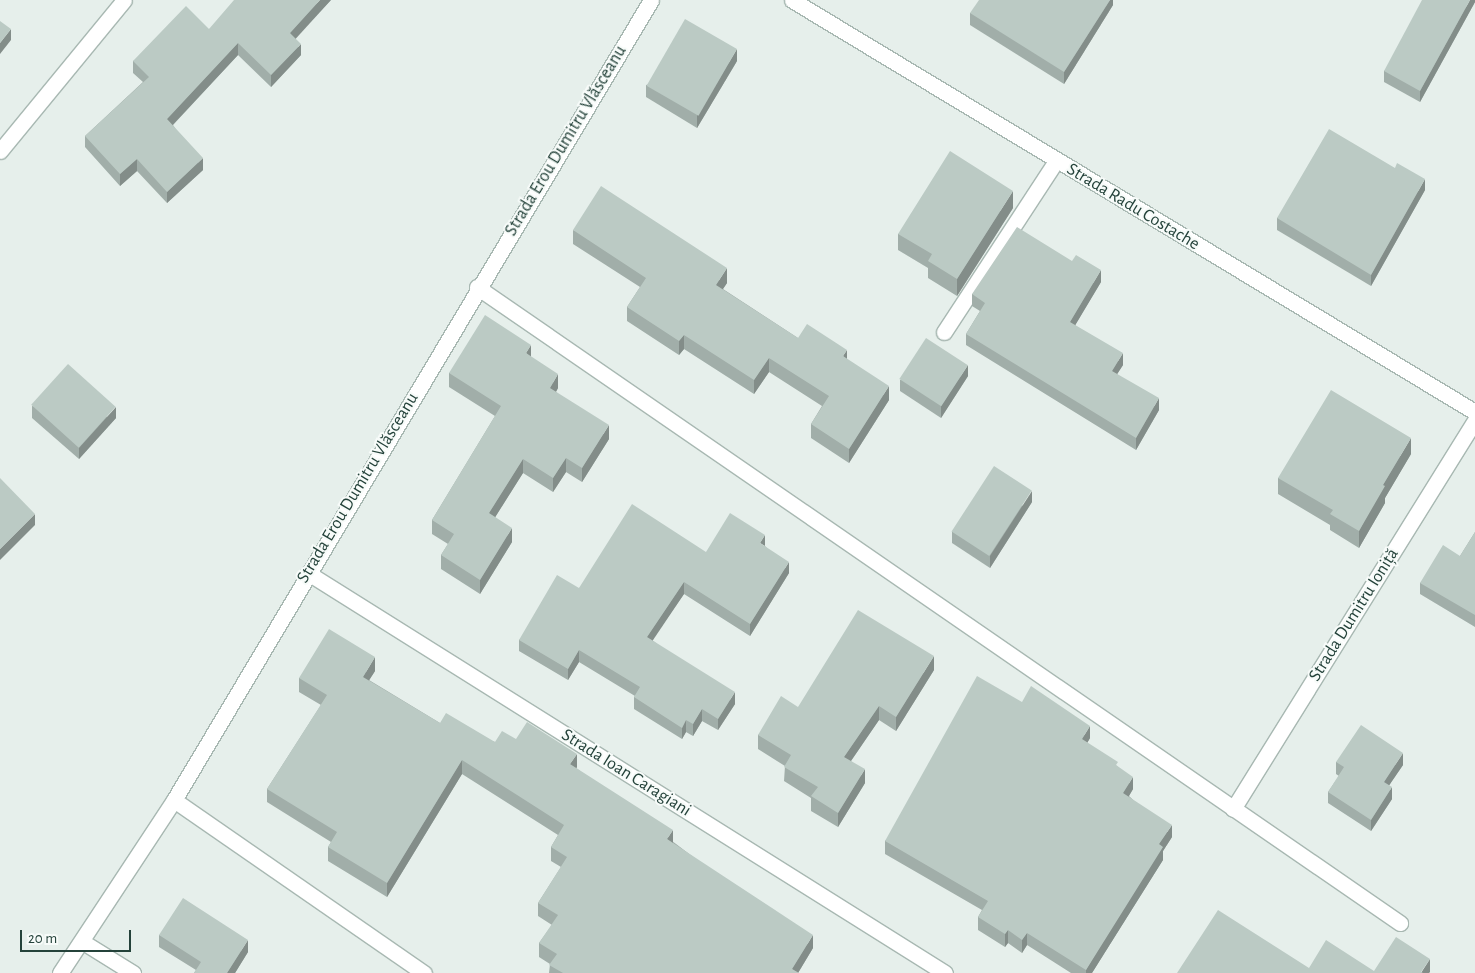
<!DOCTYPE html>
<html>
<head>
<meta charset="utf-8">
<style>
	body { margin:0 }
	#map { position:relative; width:1475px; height:973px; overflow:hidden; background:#e6efeb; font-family:"Alegreya Sans",sans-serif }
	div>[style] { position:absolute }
	.roads { filter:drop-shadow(1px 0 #a8b8b2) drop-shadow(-1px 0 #a8b8b2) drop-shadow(0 1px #a8b8b2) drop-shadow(0 -1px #a8b8b2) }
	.street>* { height:15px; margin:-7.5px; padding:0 7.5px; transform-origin:7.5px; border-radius:7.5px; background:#fff }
	.wall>* { inset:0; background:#a1aea9 }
	.shaded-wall>* { inset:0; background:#838d89 }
	.building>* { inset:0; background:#bbcac4; transform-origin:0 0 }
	span { translate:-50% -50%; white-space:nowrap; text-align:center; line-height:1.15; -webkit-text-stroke:4px #f7fbf9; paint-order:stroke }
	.street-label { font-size:18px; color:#24423a }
	.scale { position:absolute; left:20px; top:930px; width:111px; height:22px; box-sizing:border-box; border:2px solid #24423a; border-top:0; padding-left:6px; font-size:15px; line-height:18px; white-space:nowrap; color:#24423a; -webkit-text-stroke:4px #f7fbf9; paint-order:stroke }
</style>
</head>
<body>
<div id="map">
	<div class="roads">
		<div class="street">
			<div style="left:792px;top:0;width:798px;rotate:31.1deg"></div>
			<div style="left:0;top:151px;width:195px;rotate:-50.6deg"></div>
			<div style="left:477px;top:287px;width:1121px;rotate:34.57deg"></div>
			<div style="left:944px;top:332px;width:204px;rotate:-56.8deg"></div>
			<div style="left:308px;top:573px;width:752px;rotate:32.13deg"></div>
			<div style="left:174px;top:800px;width:304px;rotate:34.7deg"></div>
			<div style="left:1233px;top:809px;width:458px;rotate:-58.1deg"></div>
			<div style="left:83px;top:942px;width:59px;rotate:31.8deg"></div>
			<div style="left:60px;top:973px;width:207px;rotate:-56.6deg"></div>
			<div style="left:174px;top:800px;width:931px;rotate:-59.19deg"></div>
		</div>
	</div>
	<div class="wall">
		<div style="clip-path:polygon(331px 0,295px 38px,301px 55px,271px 87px,238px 55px,173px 125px,203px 170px,167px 203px,137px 171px,120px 186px,85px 147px,85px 136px,143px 82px,133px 73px,133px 61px,209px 29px)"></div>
		<div style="clip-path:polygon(1113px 0,1113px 5px,1064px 84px,970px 25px,970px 13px)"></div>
		<div style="clip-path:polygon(1475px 0,1475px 2px,1420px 102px,1384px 82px,1384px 71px)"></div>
		<div style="clip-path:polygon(737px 61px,697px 128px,646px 97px,646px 85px)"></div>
		<div style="clip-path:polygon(1425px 190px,1371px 286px,1277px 230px,1277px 218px)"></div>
		<div style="clip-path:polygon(1013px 208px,957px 296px,928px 278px,928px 268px,898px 250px,898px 234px)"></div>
		<div style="clip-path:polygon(573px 230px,727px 283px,723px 289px,798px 338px,847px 359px,889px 400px,849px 463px,811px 438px,811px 424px,822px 406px,769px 372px,754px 394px,684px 349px,679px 355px,627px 321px,627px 307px,640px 287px,573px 244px)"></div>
		<div style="clip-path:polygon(1101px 282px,1075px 325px,1123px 365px,1117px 374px,1159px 410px,1136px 450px,966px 345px,966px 334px,980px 311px,972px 306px,972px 294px)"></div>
		<div style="clip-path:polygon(531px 357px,558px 388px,556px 392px,609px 439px,582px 482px,566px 472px,553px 492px,523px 473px,495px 517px,512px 542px,480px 594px,441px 569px,441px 555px,448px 544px,432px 534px,432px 520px,495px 416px,449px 387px,449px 373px)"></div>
		<div style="clip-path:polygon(968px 376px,941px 418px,900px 391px,900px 380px)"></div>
		<div style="clip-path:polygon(32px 406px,116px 418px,79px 459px,32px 418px)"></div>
		<div style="clip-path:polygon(1411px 454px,1385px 498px,1385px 503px,1359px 548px,1330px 530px,1330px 525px,1278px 494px,1278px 478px)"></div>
		<div style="clip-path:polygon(1032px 502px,990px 568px,952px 543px,952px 532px)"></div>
		<div style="clip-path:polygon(1475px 532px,1475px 627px,1420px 594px,1420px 583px,1460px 556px)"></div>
		<div style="clip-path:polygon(765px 546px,789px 573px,750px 636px,684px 594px,652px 640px,735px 704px,718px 730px,702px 721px,693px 736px,686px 732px,682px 739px,634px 709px,634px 697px,635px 696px,579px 662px,568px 680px,519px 651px,519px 640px,579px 588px,706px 552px)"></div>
		<div style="clip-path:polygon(934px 670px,896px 731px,879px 720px,851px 761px,865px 783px,838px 827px,811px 811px,811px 798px,784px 781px,785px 766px,758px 749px,758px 735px,798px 707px)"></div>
		<div style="clip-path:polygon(375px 671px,369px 680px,440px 723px,495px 742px,516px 739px,577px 767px,576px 768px,813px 948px,798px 973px,799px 973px,549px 973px,550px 964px,539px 957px,539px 943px,552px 925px,538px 916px,538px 903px,561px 867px,551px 861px,551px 847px,558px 835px,462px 774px,387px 897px,328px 861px,328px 847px,331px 842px,267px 802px,267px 789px,321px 705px,299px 692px,299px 678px)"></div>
		<div style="clip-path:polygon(1022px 702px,1090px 738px,1087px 743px,1118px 767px,1133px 789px,1129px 796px,1172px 837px,1163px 851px,1163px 860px,1092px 973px,1071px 973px,1027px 945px,1022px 953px,1008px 943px,1005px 947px,978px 930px,978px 917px,982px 910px,885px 854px,885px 841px)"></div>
		<div style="clip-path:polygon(1336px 762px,1403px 765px,1389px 785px,1392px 799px,1371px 831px,1328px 803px,1328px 792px,1339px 776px,1336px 774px)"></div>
		<div style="clip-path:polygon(159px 935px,248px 952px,235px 973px,194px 973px,196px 970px,159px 947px)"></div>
	</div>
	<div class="shaded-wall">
		<div style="clip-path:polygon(320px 0,331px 0,290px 45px,290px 33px)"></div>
		<div style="clip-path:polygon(1110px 0,1113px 0,1113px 5px,1064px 84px,1064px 72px)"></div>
		<div style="clip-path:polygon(1470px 0,1475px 0,1475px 2px,1420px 102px,1420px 91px)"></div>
		<div style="clip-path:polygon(11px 29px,11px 40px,0 54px,0 43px)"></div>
		<div style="clip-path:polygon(238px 43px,238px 55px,167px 131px,167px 119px)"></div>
		<div style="clip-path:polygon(301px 44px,301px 55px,271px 87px,271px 75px)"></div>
		<div style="clip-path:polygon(737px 49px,737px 61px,697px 128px,697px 116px)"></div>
		<div style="clip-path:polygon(203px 158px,203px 170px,167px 203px,167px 192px)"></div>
		<div style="clip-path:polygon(137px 159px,137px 171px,120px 186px,120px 174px)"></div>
		<div style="clip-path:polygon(1425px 179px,1425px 190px,1371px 286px,1371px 275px)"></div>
		<div style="clip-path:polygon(1013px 191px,1013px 208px,957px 296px,957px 279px)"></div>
		<div style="clip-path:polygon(727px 268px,727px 283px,716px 299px,716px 285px)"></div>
		<div style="clip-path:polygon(1101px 270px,1101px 282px,1070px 334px,1070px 322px)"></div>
		<div style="clip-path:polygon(684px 335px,684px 349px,679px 355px,679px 341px)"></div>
		<div style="clip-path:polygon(531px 345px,531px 359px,526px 353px)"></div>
		<div style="clip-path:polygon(847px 350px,847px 364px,843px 356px)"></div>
		<div style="clip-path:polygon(1123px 353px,1123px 365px,1112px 382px,1112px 371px)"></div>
		<div style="clip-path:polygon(769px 358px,769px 372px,754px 394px,754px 380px)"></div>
		<div style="clip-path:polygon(968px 365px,968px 376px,941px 418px,941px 406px)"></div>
		<div style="clip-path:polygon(558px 374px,558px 388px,550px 402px,550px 388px)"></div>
		<div style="clip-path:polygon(889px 386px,889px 400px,849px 463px,849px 449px)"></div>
		<div style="clip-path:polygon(1159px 398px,1159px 410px,1136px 450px,1136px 438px)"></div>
		<div style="clip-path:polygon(116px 407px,116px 418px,79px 459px,79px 448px)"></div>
		<div style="clip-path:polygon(609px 425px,609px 439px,582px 482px,582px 468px)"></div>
		<div style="clip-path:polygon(1411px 438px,1411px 454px,1385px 498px,1385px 503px,1359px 548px,1359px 531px,1383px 485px)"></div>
		<div style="clip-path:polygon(566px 458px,566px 472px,553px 492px,553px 478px)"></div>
		<div style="clip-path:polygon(523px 459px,523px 473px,489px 527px,489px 513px)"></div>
		<div style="clip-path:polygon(1032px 491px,1032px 502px,990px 568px,990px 556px)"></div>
		<div style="clip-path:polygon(35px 514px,35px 525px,0 560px,0 549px)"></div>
		<div style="clip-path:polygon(512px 528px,512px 542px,480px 594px,480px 580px)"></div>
		<div style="clip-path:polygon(765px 535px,765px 546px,760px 543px)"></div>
		<div style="clip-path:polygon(789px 562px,789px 573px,750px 636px,750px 624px)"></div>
		<div style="clip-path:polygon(684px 582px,684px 594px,647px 649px,647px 637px)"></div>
		<div style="clip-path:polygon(579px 650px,579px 662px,568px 680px,568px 669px)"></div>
		<div style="clip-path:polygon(934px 656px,934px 670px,896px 731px,896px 717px)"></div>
		<div style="clip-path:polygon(375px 657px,375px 671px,363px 690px,363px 677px)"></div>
		<div style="clip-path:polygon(735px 692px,735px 704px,718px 730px,718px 719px)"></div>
		<div style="clip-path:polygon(879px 706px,879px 720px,844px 771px,844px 757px)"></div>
		<div style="clip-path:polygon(702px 709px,702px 721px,693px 736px,693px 724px)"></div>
		<div style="clip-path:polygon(686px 720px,686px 732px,682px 739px,682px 728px)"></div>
		<div style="clip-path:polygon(1090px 726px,1090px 738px,1082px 752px,1082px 739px)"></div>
		<div style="clip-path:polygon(1403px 753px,1403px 765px,1384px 793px,1384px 782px)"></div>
		<div style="clip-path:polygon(577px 754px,577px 767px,570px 778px,570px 764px)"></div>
		<div style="clip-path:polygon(462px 760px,462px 774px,387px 897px,387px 883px)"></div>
		<div style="clip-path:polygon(865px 769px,865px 783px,838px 827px,838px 813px)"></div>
		<div style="clip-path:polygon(1133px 777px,1133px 789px,1123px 806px,1123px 793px)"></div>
		<div style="clip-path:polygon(1392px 787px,1392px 799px,1371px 831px,1371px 820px)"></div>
		<div style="clip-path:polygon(1172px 825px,1172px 837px,1163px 851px,1163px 860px,1092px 973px,1086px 973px,1086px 970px,1159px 844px)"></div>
		<div style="clip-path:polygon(673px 830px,673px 844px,667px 839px)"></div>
		<div style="clip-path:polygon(1008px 930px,1008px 943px,1005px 947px,1005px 934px)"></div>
		<div style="clip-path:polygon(1027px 933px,1027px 945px,1022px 953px,1022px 940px)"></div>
		<div style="clip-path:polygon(813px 935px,813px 948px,798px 973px,792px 969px)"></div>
		<div style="clip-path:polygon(248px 940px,248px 952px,235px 973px,227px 973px)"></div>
		<div style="clip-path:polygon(1430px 959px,1430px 972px,1429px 973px,1421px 973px)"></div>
	</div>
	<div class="building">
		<div style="clip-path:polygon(234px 0,320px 0,290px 33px,301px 44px,271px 75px,238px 43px,167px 119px,203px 158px,167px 192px,137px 159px,120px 174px,85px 136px,149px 77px,133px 61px,186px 6px,209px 29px)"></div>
		<div style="clip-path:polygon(979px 0,1110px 0,1064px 72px,970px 13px)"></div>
		<div style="clip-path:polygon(1422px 0,1470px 0,1420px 91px,1384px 71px)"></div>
		<div style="left:685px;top:19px;width:60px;height:77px;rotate:30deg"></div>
		<div style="clip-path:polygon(0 21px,11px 29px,0 43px)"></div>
		<div style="clip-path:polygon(1329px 129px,1395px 168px,1397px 163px,1425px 179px,1371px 275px,1277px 218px)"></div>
		<div style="clip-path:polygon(950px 151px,1013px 191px,957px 279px,928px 261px,932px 254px,898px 234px)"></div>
		<div style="clip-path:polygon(601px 186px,727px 268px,716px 285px,798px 338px,807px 324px,847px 350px,843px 356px,889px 386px,849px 449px,811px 424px,829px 396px,769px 358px,754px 380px,684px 335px,679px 341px,627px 307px,646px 278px,573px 230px)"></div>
		<div style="clip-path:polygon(1017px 227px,1072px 261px,1076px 255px,1101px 270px,1070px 322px,1123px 353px,1112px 371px,1159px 398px,1136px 438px,966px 334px,985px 303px,972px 294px)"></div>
		<div style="clip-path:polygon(485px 315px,531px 345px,526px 353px,558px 374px,550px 388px,609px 425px,582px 468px,566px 458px,553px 478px,523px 459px,489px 513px,512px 528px,480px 580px,441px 555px,454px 534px,432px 520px,501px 406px,449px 373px)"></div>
		<div style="left:926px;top:338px;width:50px;height:49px;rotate:33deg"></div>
		<div style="left:68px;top:364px;width:64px;height:55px;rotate:42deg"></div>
		<div style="clip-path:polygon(1331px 390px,1411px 438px,1383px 485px,1385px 486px,1359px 531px,1330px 514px,1333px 510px,1278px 478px)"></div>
		<div style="left:994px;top:466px;width:45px;height:78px;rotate:33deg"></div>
		<div style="clip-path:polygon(0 478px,35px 514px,0 549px)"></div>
		<div style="clip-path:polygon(632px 504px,706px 552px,730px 513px,765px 535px,760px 543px,789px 562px,750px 624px,684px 582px,647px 637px,735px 692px,718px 719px,702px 709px,693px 724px,686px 720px,682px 728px,634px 697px,640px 687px,579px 650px,568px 669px,519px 640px,557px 575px,579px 588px)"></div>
		<div style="clip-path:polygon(1475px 532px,1475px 615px,1420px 583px,1443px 545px,1460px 556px)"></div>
		<div style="clip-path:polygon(858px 610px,934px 656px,896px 717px,879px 706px,844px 757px,865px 769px,838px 813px,811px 796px,818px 787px,784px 767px,791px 755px,758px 735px,781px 696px,798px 707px)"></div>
		<div style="clip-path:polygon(329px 629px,375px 657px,363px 677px,440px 723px,446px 713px,495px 742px,502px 731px,516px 739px,527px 722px,577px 754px,570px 764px,673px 830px,667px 839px,813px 935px,792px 969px,799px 973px,563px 973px,549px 965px,557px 954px,539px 943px,558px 915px,538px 903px,567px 857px,551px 847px,564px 825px,462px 760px,387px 883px,328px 847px,337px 832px,267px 789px,327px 695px,299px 678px)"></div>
		<div style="clip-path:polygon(977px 676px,1022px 702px,1031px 686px,1090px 726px,1082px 739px,1118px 762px,1116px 765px,1133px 777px,1123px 793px,1172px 825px,1159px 844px,1163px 847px,1086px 970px,1027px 933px,1022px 940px,1008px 930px,1005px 934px,978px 917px,988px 901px,885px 841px)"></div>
		<div style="clip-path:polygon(1361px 725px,1403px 753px,1384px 782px,1392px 787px,1371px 820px,1328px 792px,1344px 767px,1336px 762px)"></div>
		<div style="clip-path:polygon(183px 898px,248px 940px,227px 973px,194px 973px,201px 962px,159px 935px)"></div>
		<div style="clip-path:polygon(1218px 910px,1309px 968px,1326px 940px,1374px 971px,1396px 937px,1430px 959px,1421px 972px,1423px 973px,1177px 973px)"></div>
	</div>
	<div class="street-label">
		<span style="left:566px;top:141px;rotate:-59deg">Strada Erou Dumitru Vlăsceanu</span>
		<span style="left:1133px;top:207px;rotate:31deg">Strada Radu Costache</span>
		<span style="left:358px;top:488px;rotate:-59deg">Strada Erou Dumitru Vlăsceanu</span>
		<span style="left:1354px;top:615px;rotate:-58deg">Strada Dumitru Ioniță</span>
		<span style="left:626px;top:773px;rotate:32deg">Strada Ioan Caragiani</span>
	</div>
	<div class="scale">20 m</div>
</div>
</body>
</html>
